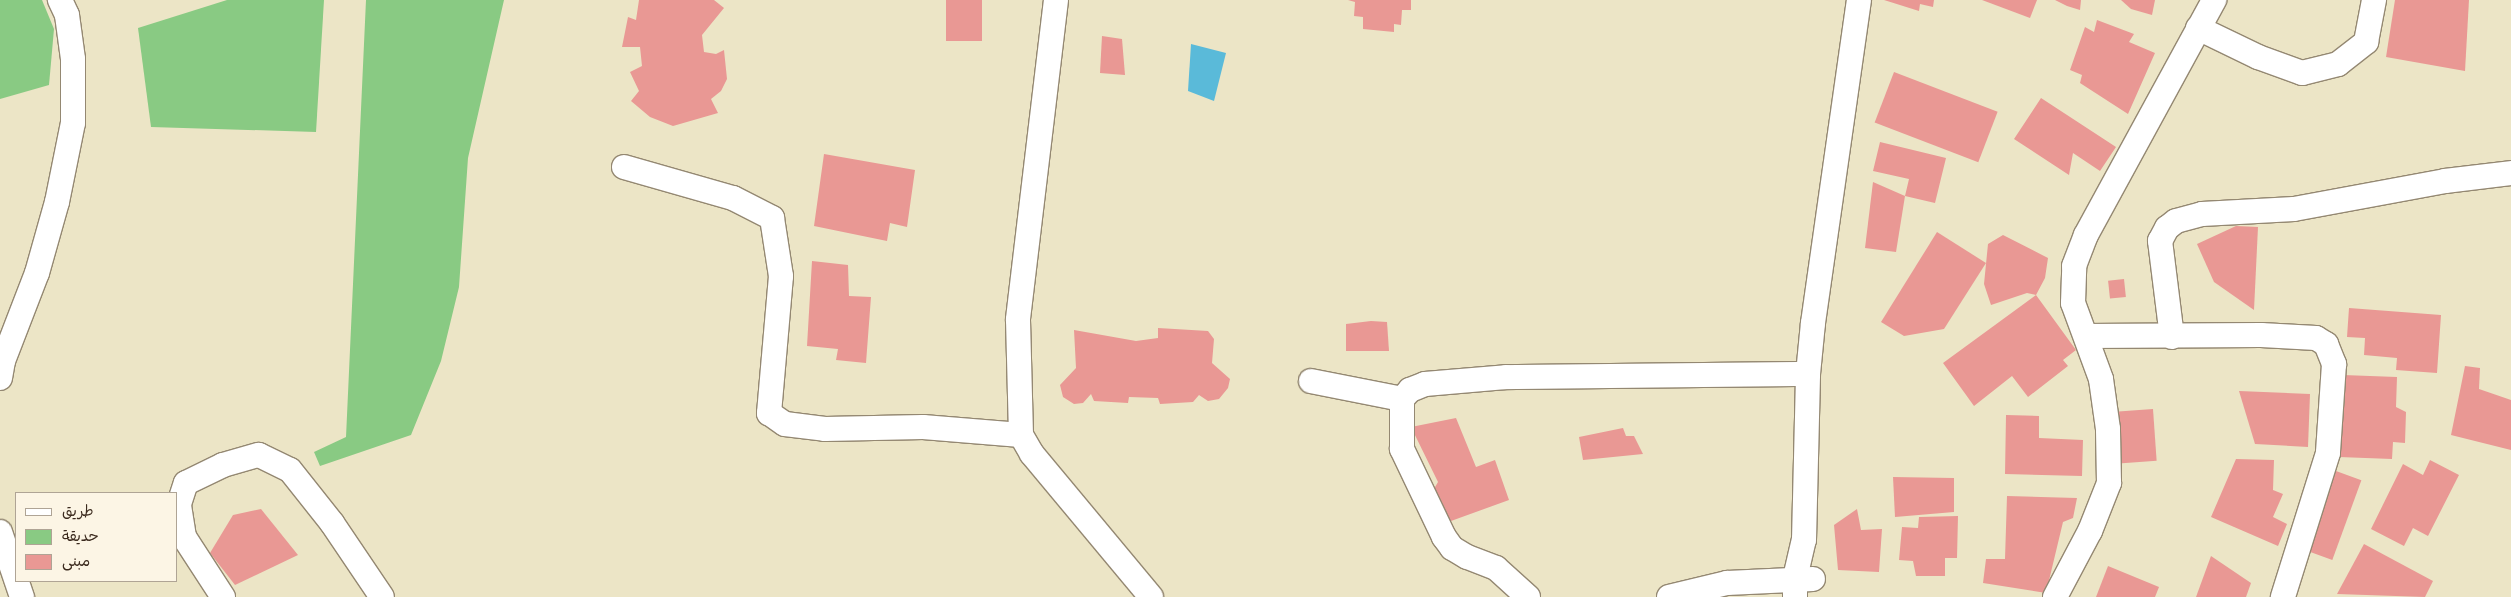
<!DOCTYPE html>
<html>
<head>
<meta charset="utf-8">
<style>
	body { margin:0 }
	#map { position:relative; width:2511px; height:597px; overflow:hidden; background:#ece5c6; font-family:"Patrick Hand","Playpen Sans Arabic",sans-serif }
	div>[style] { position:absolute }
	.green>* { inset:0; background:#89ca83 }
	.water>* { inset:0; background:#5abad9 }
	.building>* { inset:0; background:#e99894; transform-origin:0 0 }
	.roads { filter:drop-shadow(1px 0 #948872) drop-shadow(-1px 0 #948872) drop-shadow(0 1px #948872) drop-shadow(0 -1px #948872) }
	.street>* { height:24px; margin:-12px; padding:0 12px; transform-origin:12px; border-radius:12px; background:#fff }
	span { translate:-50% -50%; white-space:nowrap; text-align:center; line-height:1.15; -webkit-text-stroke:5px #fcf5e5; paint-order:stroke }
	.legend { position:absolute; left:15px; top:492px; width:162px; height:90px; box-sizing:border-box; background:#fcf5e5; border:1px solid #afa495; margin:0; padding:6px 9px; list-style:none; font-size:15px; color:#3b2a1e }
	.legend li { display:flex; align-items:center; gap:10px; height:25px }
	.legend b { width:25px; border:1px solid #afa495 }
</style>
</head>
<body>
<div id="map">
	<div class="green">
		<div style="clip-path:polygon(0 0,42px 0,54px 29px,49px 85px,0 99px)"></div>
		<div style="clip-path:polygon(227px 0,324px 0,316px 132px,151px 127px,138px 28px)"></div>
		<div style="clip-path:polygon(366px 0,504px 0,468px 158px,459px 287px,441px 361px,411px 435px,320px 466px,314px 452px,346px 437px)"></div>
	</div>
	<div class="water">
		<div style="clip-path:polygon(1191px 44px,1226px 53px,1214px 101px,1188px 91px)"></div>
	</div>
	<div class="building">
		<div style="clip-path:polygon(639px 0,714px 0,724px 8px,702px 35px,704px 52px,716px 54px,724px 50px,727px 79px,721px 91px,711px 99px,718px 113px,673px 126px,650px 117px,631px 101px,639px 91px,630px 72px,642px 66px,640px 47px,622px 47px,628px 17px,636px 20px)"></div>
		<div style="left:946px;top:0;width:36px;height:41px"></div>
		<div style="clip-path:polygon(1348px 0,1411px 0,1411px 10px,1402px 10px,1401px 25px,1394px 24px,1394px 32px,1363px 29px,1363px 17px,1354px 16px,1355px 2px)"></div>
		<div style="clip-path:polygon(1884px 0,1934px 0,1933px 7px,1920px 4px,1919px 11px)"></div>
		<div style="clip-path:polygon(1982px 0,2037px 0,2030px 18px)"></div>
		<div style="clip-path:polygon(2055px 0,2081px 0,2080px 10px,2067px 6px)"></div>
		<div style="clip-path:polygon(2121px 0,2155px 0,2152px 15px,2131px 9px)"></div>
		<div style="clip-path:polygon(2395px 0,2469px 0,2465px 71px,2386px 57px)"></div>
		<div style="clip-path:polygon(2097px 20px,2134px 34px,2129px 42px,2155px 53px,2128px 114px,2080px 83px,2082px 75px,2070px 70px,2085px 27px,2094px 32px)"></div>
		<div style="clip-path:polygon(1102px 36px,1122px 39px,1125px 75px,1100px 73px)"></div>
		<div style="left:1894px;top:72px;width:111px;height:54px;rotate:21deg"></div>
		<div style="clip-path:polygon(2041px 98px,2116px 147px,2100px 171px,2073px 153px,2069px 175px,2014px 139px)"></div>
		<div style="clip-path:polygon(1880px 142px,1946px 158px,1935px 203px,1905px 196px,1909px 179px,1873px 171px)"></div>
		<div style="clip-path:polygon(824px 154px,915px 170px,907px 227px,890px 223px,887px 241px,814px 226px)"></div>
		<div style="clip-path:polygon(1873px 182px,1905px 196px,1896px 252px,1865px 248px)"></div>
		<div style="clip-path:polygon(2236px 226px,2258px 227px,2254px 310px,2214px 282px,2197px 244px)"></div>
		<div style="clip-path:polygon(1937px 232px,1986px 263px,1944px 329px,1904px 336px,1881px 322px)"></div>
		<div style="clip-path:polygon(2003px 235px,2048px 258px,2045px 278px,2036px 295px,2027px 293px,1991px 305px,1984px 284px,1988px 244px)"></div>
		<div style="clip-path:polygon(812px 261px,848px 265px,849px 296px,871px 297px,866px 363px,836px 360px,838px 349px,807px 346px)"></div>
		<div style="left:2124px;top:279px;width:18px;height:16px;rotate:84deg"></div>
		<div style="clip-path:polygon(2036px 295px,2076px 350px,2063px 360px,2068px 366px,2028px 397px,2012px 376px,1974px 406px,1943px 363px)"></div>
		<div style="clip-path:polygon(2349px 308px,2441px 315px,2437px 373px,2396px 370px,2397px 358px,2364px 355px,2365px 338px,2347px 337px)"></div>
		<div style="clip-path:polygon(1371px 321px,1387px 322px,1389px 351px,1346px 351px,1346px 324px)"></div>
		<div style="clip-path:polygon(1158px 328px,1208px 331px,1214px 339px,1212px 363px,1230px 379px,1228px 388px,1219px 399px,1208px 401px,1199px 395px,1193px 402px,1160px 404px,1158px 398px,1129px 397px,1128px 403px,1094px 401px,1091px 394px,1083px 403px,1074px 404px,1063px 397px,1060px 385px,1076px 368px,1074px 330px,1136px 341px,1158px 338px)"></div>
		<div style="clip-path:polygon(2465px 366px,2480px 368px,2479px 389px,2511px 400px,2511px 450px,2451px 435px)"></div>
		<div style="clip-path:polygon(2343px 375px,2397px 377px,2396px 407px,2406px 412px,2405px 443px,2393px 442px,2392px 459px,2339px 457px)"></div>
		<div style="clip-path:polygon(2239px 391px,2310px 394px,2308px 447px,2255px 444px)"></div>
		<div style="left:2153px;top:409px;width:52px;height:38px;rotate:86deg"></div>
		<div style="clip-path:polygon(2006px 415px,2039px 416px,2039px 438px,2083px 440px,2082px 476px,2005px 474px)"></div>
		<div style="clip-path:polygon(1456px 418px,1476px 467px,1495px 460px,1509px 500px,1451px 521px,1431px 494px,1438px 482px,1411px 427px)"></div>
		<div style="clip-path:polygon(1623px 428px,1626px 436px,1634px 436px,1643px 454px,1583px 460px,1579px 437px)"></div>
		<div style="clip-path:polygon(2236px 459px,2274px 460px,2273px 490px,2283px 494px,2273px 517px,2287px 524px,2278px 546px,2211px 517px)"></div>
		<div style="clip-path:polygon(2430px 460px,2459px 475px,2428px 536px,2413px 528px,2404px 546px,2371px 529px,2403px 464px,2423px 475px)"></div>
		<div style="left:2336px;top:471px;width:27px;height:85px;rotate:20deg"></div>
		<div style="clip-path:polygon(1893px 477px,1954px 478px,1954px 512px,1895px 517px)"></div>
		<div style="clip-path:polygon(2007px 496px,2077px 498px,2073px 518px,2063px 522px,2046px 593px,1983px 583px,1986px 559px,2005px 559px)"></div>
		<div style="clip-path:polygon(261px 509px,298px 555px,235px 585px,210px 553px,233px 515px)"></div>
		<div style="clip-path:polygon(1857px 509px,1861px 530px,1882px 529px,1879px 572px,1838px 570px,1834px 525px)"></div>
		<div style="clip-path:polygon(1958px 516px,1957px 558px,1945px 558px,1945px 576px,1916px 576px,1913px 561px,1899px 560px,1902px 527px,1918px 528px,1919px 517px)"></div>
		<div style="clip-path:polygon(2364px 544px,2433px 581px,2425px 597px,2337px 594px)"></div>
		<div style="clip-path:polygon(2211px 556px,2251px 583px,2246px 597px,2196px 597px)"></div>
		<div style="clip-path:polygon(2108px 566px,2159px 587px,2155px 597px,2096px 597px)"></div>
	</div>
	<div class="roads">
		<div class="street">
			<div style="left:1056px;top:0;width:322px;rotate:96.8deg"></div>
			<div style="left:1018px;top:320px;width:115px;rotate:88.5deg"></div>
			<div style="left:1021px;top:435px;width:22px;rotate:60deg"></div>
			<div style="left:1032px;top:454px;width:186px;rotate:50.2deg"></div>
			<div style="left:2198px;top:28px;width:67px;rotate:25.8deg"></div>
			<div style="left:2258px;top:57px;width:47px;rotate:20deg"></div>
			<div style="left:2302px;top:73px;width:37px;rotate:-14deg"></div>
			<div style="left:2338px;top:64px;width:36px;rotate:-38deg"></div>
			<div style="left:2366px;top:42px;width:43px;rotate:-79.2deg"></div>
			<div style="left:624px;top:167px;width:113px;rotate:15.9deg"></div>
			<div style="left:733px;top:198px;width:44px;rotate:27.1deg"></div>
			<div style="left:772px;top:218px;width:59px;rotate:81.2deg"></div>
			<div style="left:781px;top:276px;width:138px;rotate:95deg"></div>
			<div style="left:769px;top:413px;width:19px;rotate:35deg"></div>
			<div style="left:785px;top:424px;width:40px;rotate:7.1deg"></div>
			<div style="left:825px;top:429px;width:98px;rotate:-1.2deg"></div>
			<div style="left:923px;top:427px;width:98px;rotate:4.7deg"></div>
			<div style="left:2086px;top:336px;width:175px;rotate:-0.3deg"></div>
			<div style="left:2261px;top:335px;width:55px;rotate:3.1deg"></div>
			<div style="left:2316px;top:338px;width:12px;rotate:31deg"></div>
			<div style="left:2326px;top:344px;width:22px;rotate:68deg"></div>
			<div style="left:2334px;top:364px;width:89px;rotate:93.9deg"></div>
			<div style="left:2328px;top:453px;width:151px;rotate:107.4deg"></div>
			<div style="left:2172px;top:337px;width:97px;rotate:-97.1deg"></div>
			<div style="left:2160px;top:241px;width:15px;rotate:-62deg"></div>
			<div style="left:2167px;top:228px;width:11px;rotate:-38deg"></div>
			<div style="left:2176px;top:221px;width:27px;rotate:-15deg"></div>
			<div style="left:2202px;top:214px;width:92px;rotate:-3.1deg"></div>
			<div style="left:2294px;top:209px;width:154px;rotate:-10.5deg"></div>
			<div style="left:2445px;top:181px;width:66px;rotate:-6.9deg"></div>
			<div style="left:0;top:378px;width:17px;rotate:-80deg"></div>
			<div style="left:3px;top:361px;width:94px;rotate:-68.9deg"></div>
			<div style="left:37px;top:273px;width:74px;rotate:-74.3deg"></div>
			<div style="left:57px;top:202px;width:81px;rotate:-78.6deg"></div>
			<div style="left:73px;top:123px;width:64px;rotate:-90deg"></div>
			<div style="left:73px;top:59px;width:44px;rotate:-97.8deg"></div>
			<div style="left:67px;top:15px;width:17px;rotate:-115deg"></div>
			<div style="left:1311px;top:381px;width:93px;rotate:11.2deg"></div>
			<div style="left:0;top:532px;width:69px;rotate:71.3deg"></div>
			<div style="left:223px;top:597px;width:72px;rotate:-123deg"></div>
			<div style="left:184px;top:537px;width:33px;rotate:-99deg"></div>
			<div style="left:179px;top:504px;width:22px;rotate:-72deg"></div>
			<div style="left:186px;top:483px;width:41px;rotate:-25.9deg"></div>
			<div style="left:223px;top:465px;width:37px;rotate:-16deg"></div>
			<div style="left:259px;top:455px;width:34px;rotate:26deg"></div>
			<div style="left:290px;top:470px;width:68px;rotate:51.6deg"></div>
			<div style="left:332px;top:523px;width:89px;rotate:56deg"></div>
			<div style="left:1528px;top:597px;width:43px;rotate:-137.8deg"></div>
			<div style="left:1496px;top:568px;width:31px;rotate:-159deg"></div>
			<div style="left:1467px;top:557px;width:17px;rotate:-149deg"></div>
			<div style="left:1452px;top:548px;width:14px;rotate:-126deg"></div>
			<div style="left:1444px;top:537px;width:98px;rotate:-115.5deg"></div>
			<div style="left:1402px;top:449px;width:50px;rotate:-90deg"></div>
			<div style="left:1402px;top:399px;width:12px;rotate:-48deg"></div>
			<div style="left:1410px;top:390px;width:16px;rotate:-22deg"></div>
			<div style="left:1425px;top:384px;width:81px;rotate:-4.9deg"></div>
			<div style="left:1506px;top:377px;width:302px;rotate:-0.6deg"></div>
			<div style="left:1669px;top:597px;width:60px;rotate:-13.6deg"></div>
			<div style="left:1727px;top:583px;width:86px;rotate:-2.7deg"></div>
			<div style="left:1795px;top:597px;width:19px;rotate:-90deg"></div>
			<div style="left:1795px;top:578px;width:39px;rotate:-77deg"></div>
			<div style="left:1804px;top:540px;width:166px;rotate:-88.6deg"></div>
			<div style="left:1808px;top:374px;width:51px;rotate:-84.4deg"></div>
			<div style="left:1813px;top:323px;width:326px;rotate:-81.9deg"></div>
			<div style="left:2055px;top:597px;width:75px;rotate:-62.1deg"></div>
			<div style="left:2090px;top:531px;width:52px;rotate:-68.4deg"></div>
			<div style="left:2109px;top:483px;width:54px;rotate:-91.1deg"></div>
			<div style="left:2108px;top:429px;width:50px;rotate:-98deg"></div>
			<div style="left:2101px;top:379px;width:81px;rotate:-110.2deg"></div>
			<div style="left:2073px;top:303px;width:37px;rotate:-88deg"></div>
			<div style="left:2074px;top:266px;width:33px;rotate:-69deg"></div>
			<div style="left:2086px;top:235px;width:268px;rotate:-61.4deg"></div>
		</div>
	</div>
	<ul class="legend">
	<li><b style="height:6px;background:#fff"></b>طريق</li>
	<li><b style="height:14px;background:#89ca83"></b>حديقة</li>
	<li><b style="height:14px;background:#e99894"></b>مبنى</li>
	</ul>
</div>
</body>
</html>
